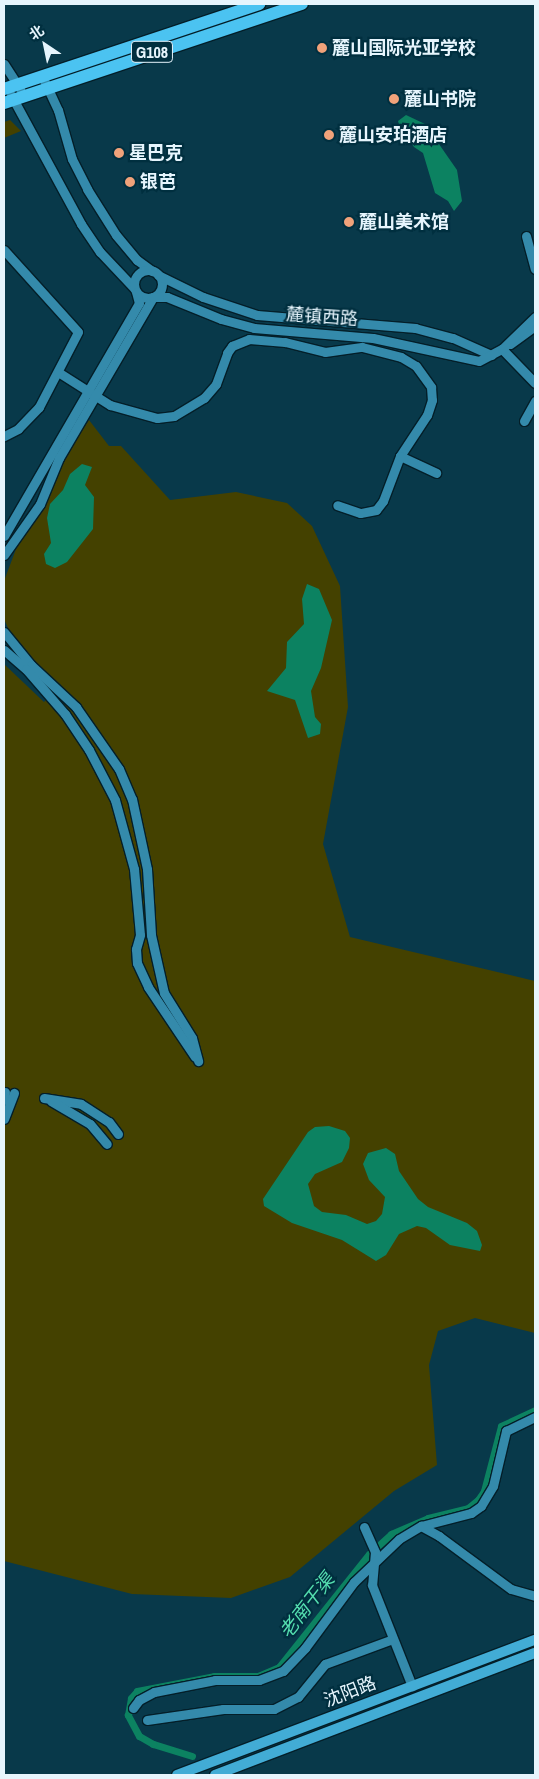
<!DOCTYPE html>
<html>
<head>
<meta charset="utf-8">
<style>
	body { margin:0 }
	#map { position:relative; width:539px; height:1779px; overflow:hidden; background:#08394a; font-family:"Archivo Narrow","Noto Sans SC",sans-serif }
	div>[style] { position:absolute }
	.green>* { inset:0; background:#444100 }
	.water>* { inset:0; background:#0c8261 }
	.canal>* { height:7px; margin:-3.5px; padding:0 3.5px; transform-origin:3.5px; border-radius:3.5px; background:#0c8261 }
	.roads { filter:drop-shadow(1px 0 #041f29) drop-shadow(-1px 0 #041f29) drop-shadow(0 1px #041f29) drop-shadow(0 -1px #041f29) }
	.minor>* { height:9px; margin:-4.5px; padding:0 4.5px; transform-origin:4.5px; border-radius:4.5px; background:#348aab }
	.minor>.ring { margin:-4.5px; padding:0; box-sizing:content-box; background:none; border:9px solid #348aab; border-radius:50% }
	.major>* { height:10px; margin:-5px; padding:0 5px; transform-origin:5px; border-radius:5px; background:#42acd5 }
	.highway>* { height:12px; margin:-6px; padding:0 6px; transform-origin:6px; border-radius:6px; background:#4bc3f1 }
	.dots>* { width:14px; height:14px; translate:-50% -50%; box-sizing:border-box; border:2px solid #002f3f; border-radius:50% }
	span { translate:-50% -50%; white-space:nowrap; text-align:center; line-height:1.15; -webkit-text-stroke:4.5px #002f3f; paint-order:stroke }
	.shield-label span { padding:1px 4px; background:#002f3f; border:1px solid; border-radius:4px; -webkit-text-stroke-width:0 }
	.shield-label { font-size:16px; color:#e6f5fd; font-weight:700 }
	.poi-label { font-size:18px; color:#e6f5fd; font-weight:700 }
	.left { translate:0 -50%; text-align:left }
	.street-label { font-size:18px; color:#e6f5fd }
	.water-label { font-size:19px; color:#54deaf; font-style:italic }
	.frame { position:absolute; inset:0; border:5px solid #e6f5fd; pointer-events:none }
	.north { position:absolute; left:20px; top:20px; width:50px; height:50px; -webkit-text-stroke:4px #002f3f; paint-order:stroke; rotate:326deg; font-size:14px; font-weight:700; line-height:20px; text-align:center; color:#e6f5fd }
	.north::after { content:''; display:block; margin:auto; width:18px; height:22px; background:#e6f5fd; clip-path:polygon(50% 0,100% 100%,50% 72%,0 100%) }
</style>
</head>
<body>
<div id="map">
	<div class="green">
		<div style="clip-path:polygon(10px 120px,21px 131px,4px 138px,4px 122px)"></div>
		<div style="clip-path:polygon(89px 420px,109px 446px,121px 446px,170px 500px,236px 492px,287px 503px,312px 526px,340px 586px,348px 707px,323px 844px,350px 937px,535px 981px,535px 1333px,475px 1318px,438px 1331px,429px 1365px,437px 1465px,394px 1491px,290px 1577px,231px 1598px,132px 1594px,4px 1561px,4px 664px,44px 702px,61px 685px,27px 656px,12px 637px,4px 619px,4px 581px,19px 541px,49px 498px,66px 455px)"></div>
	</div>
	<div class="water">
		<div style="clip-path:polygon(406px 115px,425px 124px,457px 170px,462px 201px,454px 211px,448px 201px,435px 193px,423px 153px,414px 147px,400px 128px,398px 121px)"></div>
		<div style="clip-path:polygon(82px 464px,92px 467px,85px 485px,94px 497px,93px 529px,67px 562px,55px 568px,46px 564px,44px 554px,51px 543px,47px 518px,50px 504px,63px 490px,70px 474px)"></div>
		<div style="clip-path:polygon(307px 584px,319px 589px,332px 620px,321px 668px,311px 691px,315px 717px,321px 724px,320px 734px,308px 738px,295px 700px,267px 691px,286px 668px,287px 642px,304px 624px,302px 599px)"></div>
		<div style="clip-path:polygon(329px 1126px,345px 1131px,350px 1138px,349px 1148px,342px 1162px,315px 1174px,308px 1184px,314px 1206px,322px 1212px,346px 1215px,367px 1224px,376px 1221px,382px 1214px,385px 1197px,369px 1180px,363px 1164px,368px 1153px,386px 1148px,395px 1154px,399px 1171px,418px 1199px,428px 1207px,467px 1223px,477px 1231px,482px 1245px,480px 1251px,450px 1245px,426px 1228px,417px 1226px,399px 1234px,386px 1255px,376px 1261px,342px 1240px,292px 1223px,264px 1206px,263px 1199px,308px 1132px,315px 1127px)"></div>
	</div>
	<div class="canal">
		<div style="left:192px;top:1756px;width:41px;rotate:-162.9deg"></div>
		<div style="left:153px;top:1744px;width:16px;rotate:-150deg"></div>
		<div style="left:139px;top:1736px;width:24px;rotate:-118deg"></div>
		<div style="left:128px;top:1715px;width:17px;rotate:-80deg"></div>
		<div style="left:131px;top:1698px;width:9px;rotate:-49deg"></div>
		<div style="left:137px;top:1691px;width:78px;rotate:-11deg"></div>
		<div style="left:214px;top:1676px;width:44px"></div>
		<div style="left:258px;top:1676px;width:23px;rotate:-23deg"></div>
		<div style="left:279px;top:1667px;width:144px;rotate:-51.5deg"></div>
		<div style="left:369px;top:1554px;width:30px;rotate:-42deg"></div>
		<div style="left:391px;top:1534px;width:40px;rotate:-23.4deg"></div>
		<div style="left:428px;top:1518px;width:41px;rotate:-14deg"></div>
		<div style="left:468px;top:1508px;width:13px;rotate:-39deg"></div>
		<div style="left:478px;top:1500px;width:11px;rotate:-56deg"></div>
		<div style="left:484px;top:1491px;width:67px;rotate:-75.3deg"></div>
		<div style="left:501px;top:1426px;width:38px;rotate:-25deg"></div>
	</div>
	<div class="roads">
		<div class="minor">
			<div style="left:4px;top:64px;width:30px;rotate:57deg"></div>
			<div style="left:42px;top:76px;width:38px;rotate:65deg"></div>
			<div style="left:58px;top:110px;width:51px;rotate:74.1deg"></div>
			<div style="left:72px;top:159px;width:34px;rotate:63deg"></div>
			<div style="left:87px;top:189px;width:54px;rotate:57.8deg"></div>
			<div style="left:116px;top:235px;width:33px;rotate:50deg"></div>
			<div style="left:137px;top:260px;width:19px;rotate:36deg"></div>
			<div style="left:11px;top:95px;width:147px;rotate:61.5deg"></div>
			<div style="left:81px;top:224px;width:34px;rotate:56deg"></div>
			<div style="left:100px;top:252px;width:50px;rotate:46.6deg"></div>
			<div style="left:526px;top:236px;width:34px;rotate:75deg"></div>
			<div style="left:4px;top:250px;width:110px;rotate:47.9deg"></div>
			<div style="left:78px;top:332px;width:85px;rotate:117.5deg"></div>
			<div style="left:39px;top:407px;width:30px;rotate:134deg"></div>
			<div style="left:18px;top:429px;width:16px;rotate:153deg"></div>
			<div class="ring" style="left:134px;top:270px;width:19px;height:19px"></div>
			<div style="left:158px;top:275px;width:50px;rotate:26.1deg"></div>
			<div style="left:203px;top:297px;width:57px;rotate:18.4deg"></div>
			<div style="left:257px;top:315px;width:159px;rotate:4.7deg"></div>
			<div style="left:415px;top:328px;width:39px;rotate:15deg"></div>
			<div style="left:453px;top:338px;width:42px;rotate:24.1deg"></div>
			<div style="left:510px;top:344px;width:31px;rotate:-36deg"></div>
			<div style="left:502px;top:349px;width:47px;rotate:45.9deg"></div>
			<div style="left:58px;top:372px;width:62px;rotate:32.4deg"></div>
			<div style="left:110px;top:405px;width:49px;rotate:15.5deg"></div>
			<div style="left:157px;top:418px;width:17px;rotate:-7deg"></div>
			<div style="left:174px;top:416px;width:35px;rotate:-31deg"></div>
			<div style="left:204px;top:398px;width:18px;rotate:-49deg"></div>
			<div style="left:216px;top:384px;width:33px;rotate:-70deg"></div>
			<div style="left:227px;top:353px;width:9px;rotate:-54deg"></div>
			<div style="left:232px;top:346px;width:18px;rotate:-22deg"></div>
			<div style="left:249px;top:339px;width:36px;rotate:5deg"></div>
			<div style="left:285px;top:342px;width:41px;rotate:14deg"></div>
			<div style="left:325px;top:352px;width:37px;rotate:-8deg"></div>
			<div style="left:362px;top:347px;width:40px;rotate:14.4deg"></div>
			<div style="left:401px;top:357px;width:17px;rotate:31deg"></div>
			<div style="left:416px;top:366px;width:26px;rotate:54deg"></div>
			<div style="left:431px;top:387px;width:13px;rotate:86deg"></div>
			<div style="left:432px;top:400px;width:16px;rotate:108deg"></div>
			<div style="left:427px;top:415px;width:49px;rotate:123.4deg"></div>
			<div style="left:400px;top:456px;width:48px;rotate:110.7deg"></div>
			<div style="left:383px;top:501px;width:11px;rotate:128deg"></div>
			<div style="left:376px;top:510px;width:16px;rotate:169deg"></div>
			<div style="left:360px;top:513px;width:24px;rotate:-161deg"></div>
			<div style="left:524px;top:421px;width:23px;rotate:-61deg"></div>
			<div style="left:400px;top:456px;width:40px;rotate:25deg"></div>
			<div style="left:4px;top:536px;width:269px;rotate:-59.9deg"></div>
			<div style="left:139px;top:303px;width:11px;rotate:-105deg"></div>
			<div style="left:4px;top:555px;width:62px;rotate:-54.8deg"></div>
			<div style="left:40px;top:504px;width:50px;rotate:-67.6deg"></div>
			<div style="left:59px;top:458px;width:186px;rotate:-59.7deg"></div>
			<div style="left:153px;top:297px;width:14px"></div>
			<div style="left:167px;top:297px;width:58px;rotate:22.2deg"></div>
			<div style="left:221px;top:319px;width:34px;rotate:15deg"></div>
			<div style="left:254px;top:328px;width:119px;rotate:4.8deg"></div>
			<div style="left:373px;top:338px;width:108px;rotate:12.2deg"></div>
			<div style="left:479px;top:361px;width:26px;rotate:-28deg"></div>
			<div style="left:502px;top:349px;width:46px;rotate:-44.1deg"></div>
			<div style="left:4px;top:632px;width:43px;rotate:50.7deg"></div>
			<div style="left:31px;top:665px;width:62px;rotate:43deg"></div>
			<div style="left:76px;top:707px;width:75px;rotate:55.3deg"></div>
			<div style="left:119px;top:769px;width:33px;rotate:67deg"></div>
			<div style="left:132px;top:799px;width:72px;rotate:77.9deg"></div>
			<div style="left:147px;top:869px;width:66px;rotate:86.5deg"></div>
			<div style="left:151px;top:935px;width:59px;rotate:77.4deg"></div>
			<div style="left:164px;top:993px;width:53px;rotate:58.1deg"></div>
			<div style="left:192px;top:1038px;width:24px;rotate:75deg"></div>
			<div style="left:4px;top:650px;width:29px;rotate:41deg"></div>
			<div style="left:26px;top:669px;width:60px;rotate:49.1deg"></div>
			<div style="left:65px;top:714px;width:43px;rotate:56.3deg"></div>
			<div style="left:89px;top:750px;width:56px;rotate:62.5deg"></div>
			<div style="left:115px;top:800px;width:72px;rotate:74.6deg"></div>
			<div style="left:134px;top:869px;width:66px;rotate:84.8deg"></div>
			<div style="left:140px;top:935px;width:15px;rotate:106deg"></div>
			<div style="left:136px;top:949px;width:14px;rotate:86deg"></div>
			<div style="left:137px;top:963px;width:26px;rotate:65deg"></div>
			<div style="left:148px;top:987px;width:84px;rotate:56.1deg"></div>
			<div style="left:44px;top:1098px;width:37px;rotate:9deg"></div>
			<div style="left:81px;top:1104px;width:33px;rotate:33deg"></div>
			<div style="left:109px;top:1122px;width:15px;rotate:53deg"></div>
			<div style="left:4px;top:1100px;width:8px;rotate:-83deg"></div>
			<div style="left:51px;top:1101px;width:45px;rotate:30.5deg"></div>
			<div style="left:90px;top:1124px;width:26px;rotate:50deg"></div>
			<div style="left:4px;top:1119px;width:28px;rotate:-69deg"></div>
			<div style="left:421px;top:1526px;width:21px;rotate:29deg"></div>
			<div style="left:439px;top:1536px;width:89px;rotate:36.4deg"></div>
			<div style="left:511px;top:1589px;width:25px;rotate:16deg"></div>
			<div style="left:364px;top:1527px;width:27px;rotate:66deg"></div>
			<div style="left:375px;top:1552px;width:33px;rotate:95deg"></div>
			<div style="left:372px;top:1585px;width:109px;rotate:68.4deg"></div>
			<div style="left:133px;top:1708px;width:10px;rotate:-53deg"></div>
			<div style="left:139px;top:1700px;width:17px;rotate:-28deg"></div>
			<div style="left:154px;top:1692px;width:62px;rotate:-11.1deg"></div>
			<div style="left:215px;top:1680px;width:44px"></div>
			<div style="left:259px;top:1680px;width:26px;rotate:-21deg"></div>
			<div style="left:283px;top:1671px;width:32px;rotate:-46deg"></div>
			<div style="left:305px;top:1648px;width:82px;rotate:-53.4deg"></div>
			<div style="left:354px;top:1582px;width:62px;rotate:-43.7deg"></div>
			<div style="left:399px;top:1539px;width:26px;rotate:-31deg"></div>
			<div style="left:421px;top:1526px;width:52px;rotate:-14.6deg"></div>
			<div style="left:471px;top:1513px;width:12px;rotate:-35deg"></div>
			<div style="left:481px;top:1506px;width:23px;rotate:-59deg"></div>
			<div style="left:493px;top:1486px;width:57px;rotate:-76.7deg"></div>
			<div style="left:506px;top:1431px;width:32px;rotate:-26deg"></div>
			<div style="left:147px;top:1720px;width:77px;rotate:-8.2deg"></div>
			<div style="left:223px;top:1709px;width:51px"></div>
			<div style="left:274px;top:1709px;width:27px;rotate:-27deg"></div>
			<div style="left:298px;top:1697px;width:43px;rotate:-50.7deg"></div>
			<div style="left:325px;top:1664px;width:72px;rotate:-20.2deg"></div>
		</div>
		<div class="major">
			<div style="left:177px;top:1775px;width:383px;rotate:-20.7deg"></div>
			<div style="left:215px;top:1775px;width:342px;rotate:-20.9deg"></div>
		</div>
		<div class="highway">
			<div style="left:4px;top:89px;width:269px;rotate:-18.4deg"></div>
			<div style="left:4px;top:103px;width:314px;rotate:-18.4deg"></div>
		</div>
	</div>
	<div class="dots">
		<div style="left:322px;top:48px;background:#f0a27a"></div>
		<div style="left:394px;top:99px;background:#f0a27a"></div>
		<div style="left:329px;top:135px;background:#f0a27a"></div>
		<div style="left:119px;top:153px;background:#f0a27a"></div>
		<div style="left:130px;top:182px;background:#f0a27a"></div>
		<div style="left:349px;top:222px;background:#f0a27a"></div>
	</div>
	<div class="shield-label">
		<span style="left:152px;top:52px">G108</span>
	</div>
	<div class="poi-label">
		<span class="left" style="left:332px;top:48px">麓山国际光亚学校</span>
		<span class="left" style="left:404px;top:99px">麓山书院</span>
		<span class="left" style="left:339px;top:135px">麓山安珀酒店</span>
		<span class="left" style="left:129px;top:153px">星巴克</span>
		<span class="left" style="left:140px;top:182px">银芭</span>
		<span class="left" style="left:359px;top:222px">麓山美术馆</span>
	</div>
	<div class="street-label">
		<span style="left:322px;top:317px;rotate:4deg">麓镇西路</span>
		<span style="left:350px;top:1692px;rotate:-21deg">沈阳路</span>
	</div>
	<div class="water-label">
		<span style="left:307px;top:1606px;rotate:-52deg">老南干渠</span>
	</div>
	<div class="frame"></div>
	<div class="north">北</div>
</div>
</body>
</html>
